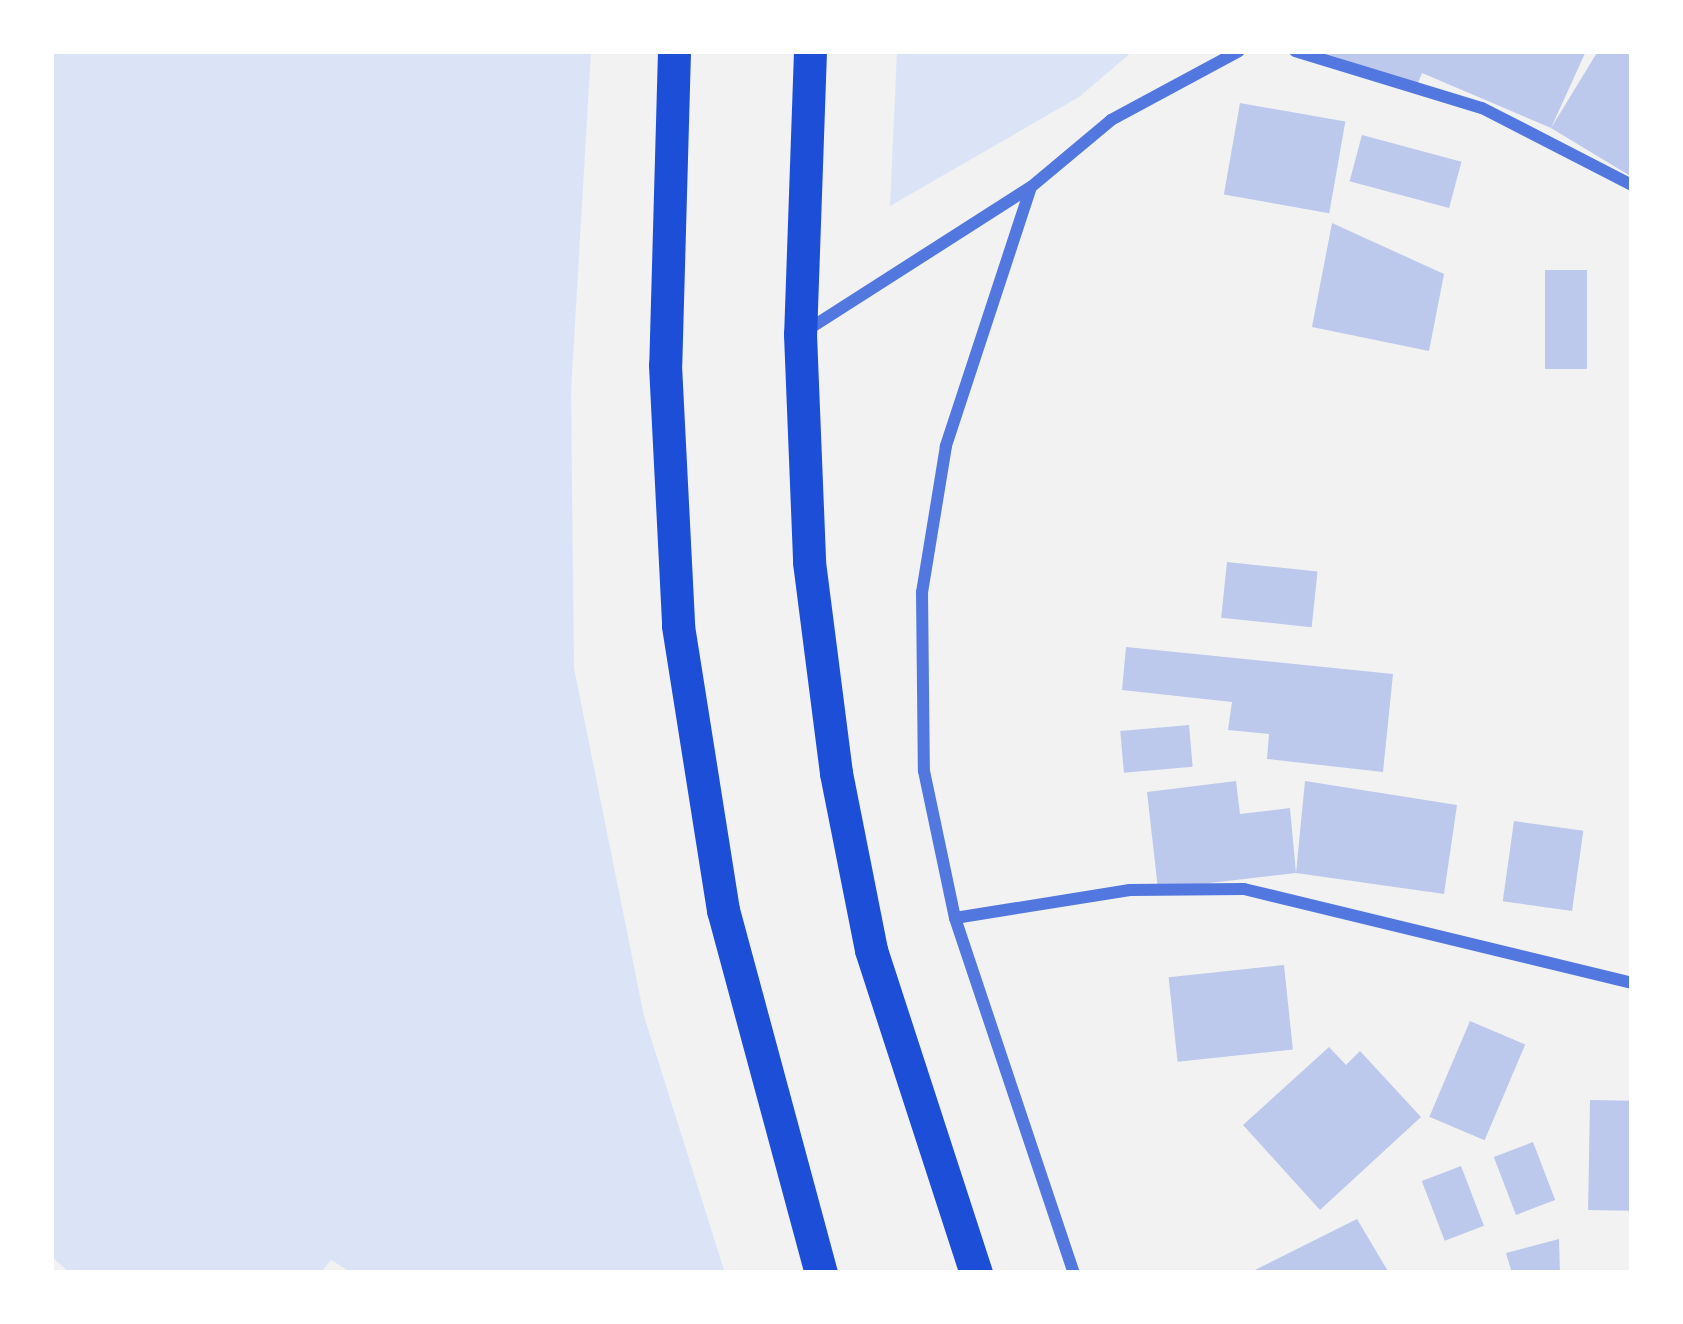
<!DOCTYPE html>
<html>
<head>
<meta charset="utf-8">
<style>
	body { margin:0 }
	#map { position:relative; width:1683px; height:1324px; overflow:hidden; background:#f2f2f2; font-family:"Noto Sans",sans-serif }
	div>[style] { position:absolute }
	.green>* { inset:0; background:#dbe4f7 }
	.building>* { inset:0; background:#bdc9ec; transform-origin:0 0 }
	.minor>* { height:12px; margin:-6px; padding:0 6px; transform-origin:6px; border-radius:6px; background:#5277de }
	.trunk>* { height:33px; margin:-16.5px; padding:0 16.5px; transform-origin:16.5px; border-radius:16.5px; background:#1d4ed8 }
	span { translate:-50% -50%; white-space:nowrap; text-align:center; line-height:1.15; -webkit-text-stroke:12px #fff; paint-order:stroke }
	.frame { position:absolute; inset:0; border:54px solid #fff; pointer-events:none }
</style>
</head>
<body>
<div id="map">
	<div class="green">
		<div style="clip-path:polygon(51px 51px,591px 51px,571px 392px,574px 668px,644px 1016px,725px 1273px,352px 1273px,331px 1260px,321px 1273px,70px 1273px,51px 1256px)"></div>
		<div style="clip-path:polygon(897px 51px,1133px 51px,1079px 97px,890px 206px)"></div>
	</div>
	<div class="building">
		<div style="clip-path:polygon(1318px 51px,1586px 51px,1551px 128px,1422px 73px,1417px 85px)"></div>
		<div style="clip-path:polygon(1598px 51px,1632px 51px,1632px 177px,1551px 128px)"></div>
		<div style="left:1240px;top:103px;width:107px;height:93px;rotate:10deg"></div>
		<div style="left:1362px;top:135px;width:103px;height:48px;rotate:15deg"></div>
		<div style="clip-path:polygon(1332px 223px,1444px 274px,1429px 351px,1312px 327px)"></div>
		<div style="left:1545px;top:270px;width:42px;height:99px"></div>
		<div style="left:1227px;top:562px;width:91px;height:56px;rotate:6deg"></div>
		<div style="clip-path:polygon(1126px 647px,1393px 674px,1383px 772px,1267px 759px,1269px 734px,1228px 730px,1232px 702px,1122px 690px)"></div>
		<div style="left:1189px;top:725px;width:42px;height:69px;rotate:85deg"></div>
		<div style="clip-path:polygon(1236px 781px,1240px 814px,1290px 808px,1296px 873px,1305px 781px,1457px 805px,1444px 894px,1296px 873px,1158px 889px,1147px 792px)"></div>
		<div style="left:1514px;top:821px;width:70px;height:81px;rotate:8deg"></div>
		<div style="left:1284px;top:965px;width:85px;height:116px;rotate:84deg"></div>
		<div style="left:1470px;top:1021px;width:60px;height:104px;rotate:23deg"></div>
		<div style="clip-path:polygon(1329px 1047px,1346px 1065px,1360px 1051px,1421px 1117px,1320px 1210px,1243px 1125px)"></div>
		<div style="left:1590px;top:1100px;width:42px;height:110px;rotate:1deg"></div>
		<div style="left:1533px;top:1142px;width:62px;height:42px;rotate:69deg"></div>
		<div style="left:1461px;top:1166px;width:64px;height:42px;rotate:69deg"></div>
		<div style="clip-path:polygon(1357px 1219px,1389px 1273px,1249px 1273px)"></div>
		<div style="clip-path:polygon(1559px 1239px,1560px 1273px,1512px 1273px,1506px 1253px)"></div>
	</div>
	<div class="minor">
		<div style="left:1295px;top:51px;width:195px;rotate:17deg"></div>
		<div style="left:1482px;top:108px;width:169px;rotate:27.2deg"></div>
		<div style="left:1031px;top:187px;width:273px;rotate:108.2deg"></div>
		<div style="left:946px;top:446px;width:148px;rotate:99.3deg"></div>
		<div style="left:922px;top:592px;width:179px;rotate:89.4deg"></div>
		<div style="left:924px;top:771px;width:150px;rotate:78.1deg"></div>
		<div style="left:955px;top:918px;width:374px;rotate:71.5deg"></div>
		<div style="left:804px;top:332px;width:269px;rotate:-32.6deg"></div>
		<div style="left:1031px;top:187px;width:104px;rotate:-39.9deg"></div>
		<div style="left:1111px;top:120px;width:145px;rotate:-28.3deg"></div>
		<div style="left:955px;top:918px;width:177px;rotate:-9.1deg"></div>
		<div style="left:1130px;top:890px;width:114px;rotate:-0.5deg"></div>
		<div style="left:1244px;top:889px;width:399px;rotate:13.6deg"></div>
	</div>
	<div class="trunk">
		<div style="left:674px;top:51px;width:314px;rotate:91.6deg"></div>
		<div style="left:665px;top:365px;width:261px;rotate:87.1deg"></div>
		<div style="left:678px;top:626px;width:288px;rotate:81deg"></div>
		<div style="left:723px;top:910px;width:376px;rotate:74.9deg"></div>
		<div style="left:810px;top:51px;width:283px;rotate:92deg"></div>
		<div style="left:800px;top:334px;width:228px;rotate:87.7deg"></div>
		<div style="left:809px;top:562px;width:213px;rotate:82.7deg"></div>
		<div style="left:836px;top:773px;width:180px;rotate:78.8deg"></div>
		<div style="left:871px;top:950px;width:340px;rotate:72deg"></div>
	</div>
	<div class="frame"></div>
</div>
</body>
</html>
